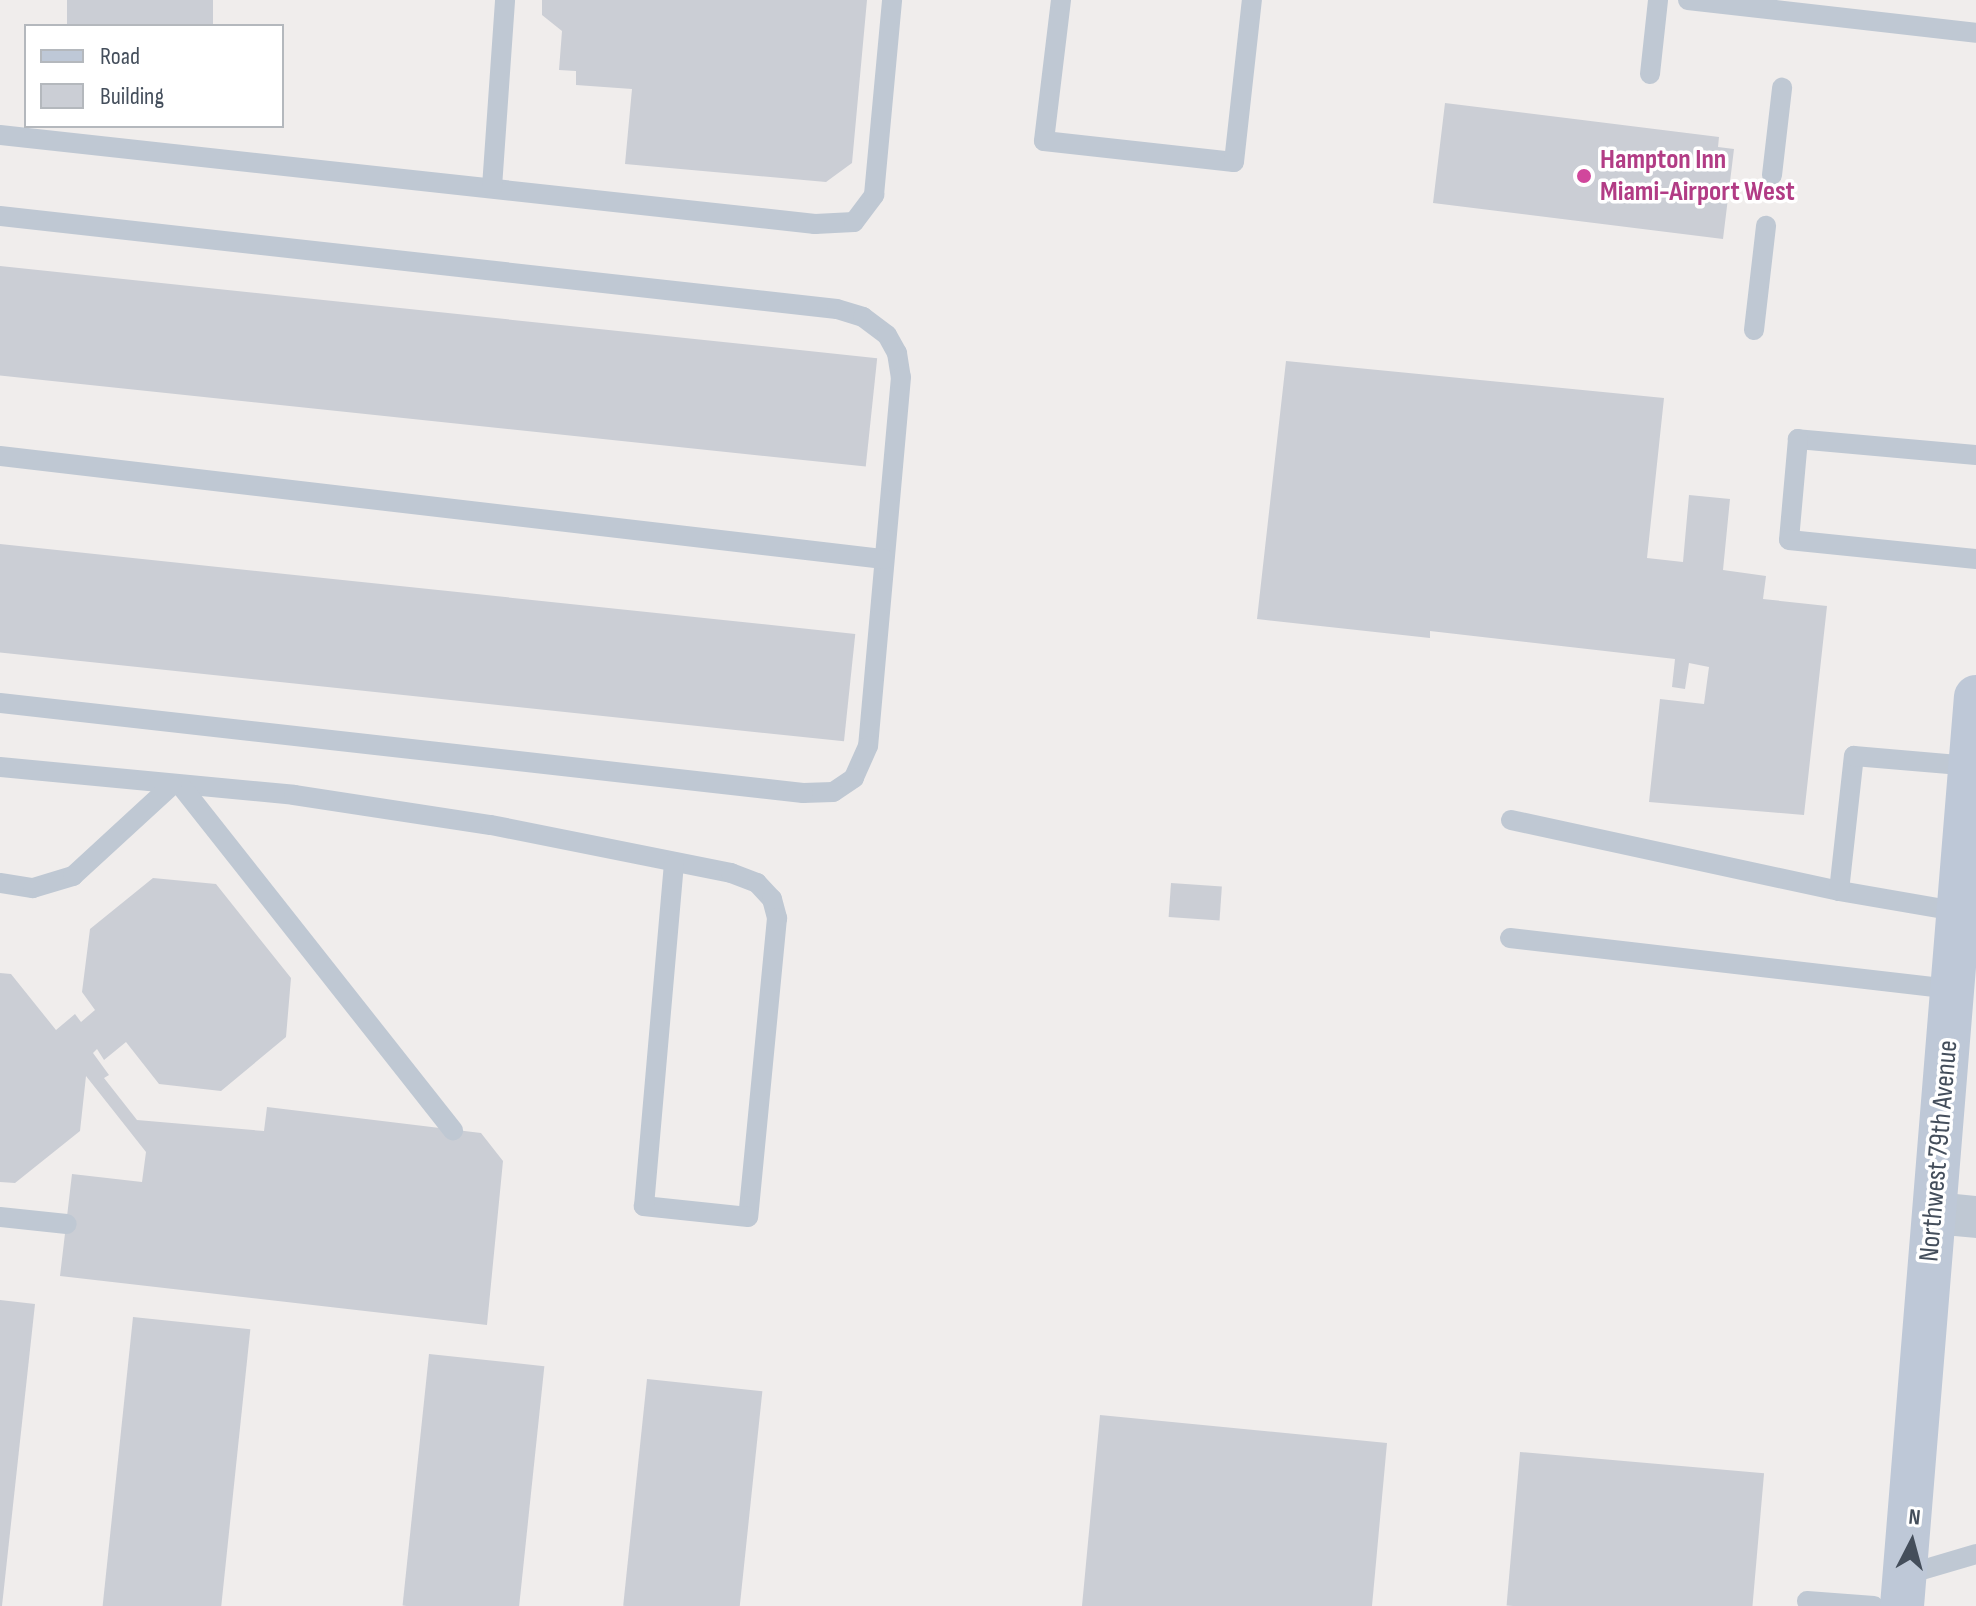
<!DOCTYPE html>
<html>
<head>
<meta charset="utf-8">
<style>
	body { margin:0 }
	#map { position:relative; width:1976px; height:1606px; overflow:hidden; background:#f0edec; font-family:"Sofia Sans Condensed",sans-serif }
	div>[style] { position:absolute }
	.building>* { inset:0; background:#cbced5; transform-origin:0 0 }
	.lane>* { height:20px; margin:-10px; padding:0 10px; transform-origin:10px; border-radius:10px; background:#bfc8d3 }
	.street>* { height:42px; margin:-21px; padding:0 21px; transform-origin:21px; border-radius:21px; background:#bfc8d3 }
	.secondary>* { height:44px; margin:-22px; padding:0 22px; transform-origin:22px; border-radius:22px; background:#bec8d7 }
	.dots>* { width:22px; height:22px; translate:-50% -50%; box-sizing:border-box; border:4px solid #fff; border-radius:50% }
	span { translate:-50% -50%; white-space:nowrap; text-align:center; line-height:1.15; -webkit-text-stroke:7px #fff; paint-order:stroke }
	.hotel-label { font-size:28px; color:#b23c85; font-weight:700 }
	.left { translate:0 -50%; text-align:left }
	.street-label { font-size:28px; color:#444e5b }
	.legend { position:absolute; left:24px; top:24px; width:260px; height:104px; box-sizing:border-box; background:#fff; border:2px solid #b4b8bd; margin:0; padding:10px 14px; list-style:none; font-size:24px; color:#444e5b }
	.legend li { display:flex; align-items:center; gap:16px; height:40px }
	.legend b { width:40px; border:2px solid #b4b8bd }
	.north { position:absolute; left:1872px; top:1502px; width:80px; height:80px; -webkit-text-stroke:6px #fff; paint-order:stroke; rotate:6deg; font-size:22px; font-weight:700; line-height:32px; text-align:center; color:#444e5b }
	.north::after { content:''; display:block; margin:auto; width:28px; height:36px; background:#444e5b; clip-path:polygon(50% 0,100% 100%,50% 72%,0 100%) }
</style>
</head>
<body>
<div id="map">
	<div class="building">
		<div style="left:67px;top:0;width:146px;height:26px"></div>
		<div style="clip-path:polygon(542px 0,867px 0,852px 163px,826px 182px,625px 164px,632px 89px,576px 85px,576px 71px,559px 70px,562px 31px,542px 15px)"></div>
		<div style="clip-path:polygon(1445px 103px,1719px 137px,1718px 147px,1734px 149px,1723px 239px,1433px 203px)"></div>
		<div style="left:0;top:266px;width:882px;height:109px;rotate:6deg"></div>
		<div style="clip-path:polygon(1286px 361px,1664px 398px,1647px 558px,1683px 562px,1689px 495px,1730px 499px,1723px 570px,1766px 576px,1763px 599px,1827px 606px,1804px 815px,1649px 802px,1660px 699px,1704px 704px,1709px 667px,1689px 663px,1685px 689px,1672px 687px,1675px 659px,1430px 631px,1430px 638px,1257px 619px)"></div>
		<div style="left:0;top:544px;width:860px;height:108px;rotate:6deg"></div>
		<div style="clip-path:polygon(153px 878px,216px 884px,291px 978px,286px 1037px,221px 1091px,159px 1084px,126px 1042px,104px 1060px,97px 1049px,93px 1053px,109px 1075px,104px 1078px,137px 1120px,264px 1131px,267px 1107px,481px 1133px,503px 1161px,487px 1325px,60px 1276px,72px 1174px,142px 1182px,146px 1152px,86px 1076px,80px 1131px,15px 1183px,0 1182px,0 973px,11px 974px,56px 1030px,75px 1014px,81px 1022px,95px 1010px,82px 992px,90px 929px)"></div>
		<div style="left:1171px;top:883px;width:51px;height:34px;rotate:4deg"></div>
		<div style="clip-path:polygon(0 1300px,35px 1304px,2px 1606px,0 1606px)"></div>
		<div style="left:133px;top:1317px;width:118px;height:291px;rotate:6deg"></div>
		<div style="left:429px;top:1354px;width:116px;height:253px;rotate:6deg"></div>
		<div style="left:647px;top:1379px;width:116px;height:228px;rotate:6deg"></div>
		<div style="clip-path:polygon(1100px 1415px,1387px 1443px,1372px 1606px,1082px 1606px)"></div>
		<div style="left:1520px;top:1452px;width:245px;height:154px;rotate:5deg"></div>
	</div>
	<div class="lane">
		<div style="left:1061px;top:0;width:142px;rotate:96.9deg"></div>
		<div style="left:1044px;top:141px;width:191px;rotate:6.3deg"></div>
		<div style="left:1234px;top:162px;width:163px;rotate:-83.7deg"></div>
		<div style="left:1688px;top:0;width:290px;rotate:6.5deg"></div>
		<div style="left:1650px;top:74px;width:74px;rotate:-83.8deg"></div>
		<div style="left:0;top:135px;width:820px;rotate:6.23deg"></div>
		<div style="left:815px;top:224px;width:39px;rotate:-3deg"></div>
		<div style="left:854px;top:222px;width:34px;rotate:-53deg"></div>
		<div style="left:874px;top:195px;width:196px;rotate:-84.7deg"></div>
		<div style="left:1772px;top:175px;width:88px;rotate:-83.4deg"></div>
		<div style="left:492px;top:187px;width:187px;rotate:-86deg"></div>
		<div style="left:0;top:216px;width:842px;rotate:6.34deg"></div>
		<div style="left:837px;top:309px;width:27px;rotate:17deg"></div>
		<div style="left:863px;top:317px;width:30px;rotate:37deg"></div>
		<div style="left:887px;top:335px;width:21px;rotate:61deg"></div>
		<div style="left:897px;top:353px;width:24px;rotate:81deg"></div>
		<div style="left:901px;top:377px;width:370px;rotate:95.1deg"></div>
		<div style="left:868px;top:746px;width:35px;rotate:114deg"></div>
		<div style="left:854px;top:778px;width:25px;rotate:146deg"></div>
		<div style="left:833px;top:792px;width:30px;rotate:178deg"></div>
		<div style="left:803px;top:793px;width:808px;rotate:-173.6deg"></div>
		<div style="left:1754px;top:330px;width:105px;rotate:-83.4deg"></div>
		<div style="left:1976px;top:455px;width:179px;rotate:-174.9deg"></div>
		<div style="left:1798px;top:439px;width:101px;rotate:95.1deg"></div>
		<div style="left:1789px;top:540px;width:188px;rotate:5.8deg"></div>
		<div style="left:0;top:456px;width:890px;rotate:6.65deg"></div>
		<div style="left:0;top:767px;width:295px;rotate:5.4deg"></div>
		<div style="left:294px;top:795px;width:199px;rotate:8.7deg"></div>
		<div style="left:491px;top:825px;width:245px;rotate:11.3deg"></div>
		<div style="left:731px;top:873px;width:28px;rotate:21deg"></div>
		<div style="left:757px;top:883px;width:22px;rotate:47deg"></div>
		<div style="left:772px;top:899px;width:20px;rotate:75deg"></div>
		<div style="left:777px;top:918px;width:300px;rotate:95.5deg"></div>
		<div style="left:748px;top:1217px;width:105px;rotate:-174deg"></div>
		<div style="left:644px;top:1206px;width:344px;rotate:-85deg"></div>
		<div style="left:181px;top:786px;width:439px;rotate:51.7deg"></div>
		<div style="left:1511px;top:820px;width:336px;rotate:12.2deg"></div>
		<div style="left:0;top:883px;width:33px;rotate:9deg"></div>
		<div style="left:33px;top:888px;width:42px;rotate:-16.7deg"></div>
		<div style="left:73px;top:876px;width:134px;rotate:-42.6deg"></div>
		<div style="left:1961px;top:912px;width:124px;rotate:-170.2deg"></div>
		<div style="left:1839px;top:891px;width:136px;rotate:-83.7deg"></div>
		<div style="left:1854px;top:756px;width:116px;rotate:4.9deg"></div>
		<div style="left:1510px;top:938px;width:445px;rotate:6.6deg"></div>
		<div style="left:0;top:1217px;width:67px;rotate:6deg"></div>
		<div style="left:1905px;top:1575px;width:74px;rotate:-16.5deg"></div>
		<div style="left:1807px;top:1601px;width:67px;rotate:4.3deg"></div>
	</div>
	<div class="street">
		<div style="left:1934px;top:1213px;width:42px;rotate:5.4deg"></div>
	</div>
	<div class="secondary">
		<div style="left:1902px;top:1606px;width:912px;rotate:-85.35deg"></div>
	</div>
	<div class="dots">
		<div style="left:1584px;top:176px;background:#d1479c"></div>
	</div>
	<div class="hotel-label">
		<span class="left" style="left:1600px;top:176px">Hampton Inn<br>Miami-Airport West</span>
	</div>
	<div class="street-label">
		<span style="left:1939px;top:1151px;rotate:-85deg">Northwest 79th Avenue</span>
	</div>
	<ul class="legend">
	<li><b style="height:10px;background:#bec8d7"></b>Road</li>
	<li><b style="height:22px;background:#cbced5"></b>Building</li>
	</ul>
	<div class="north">N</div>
</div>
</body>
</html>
